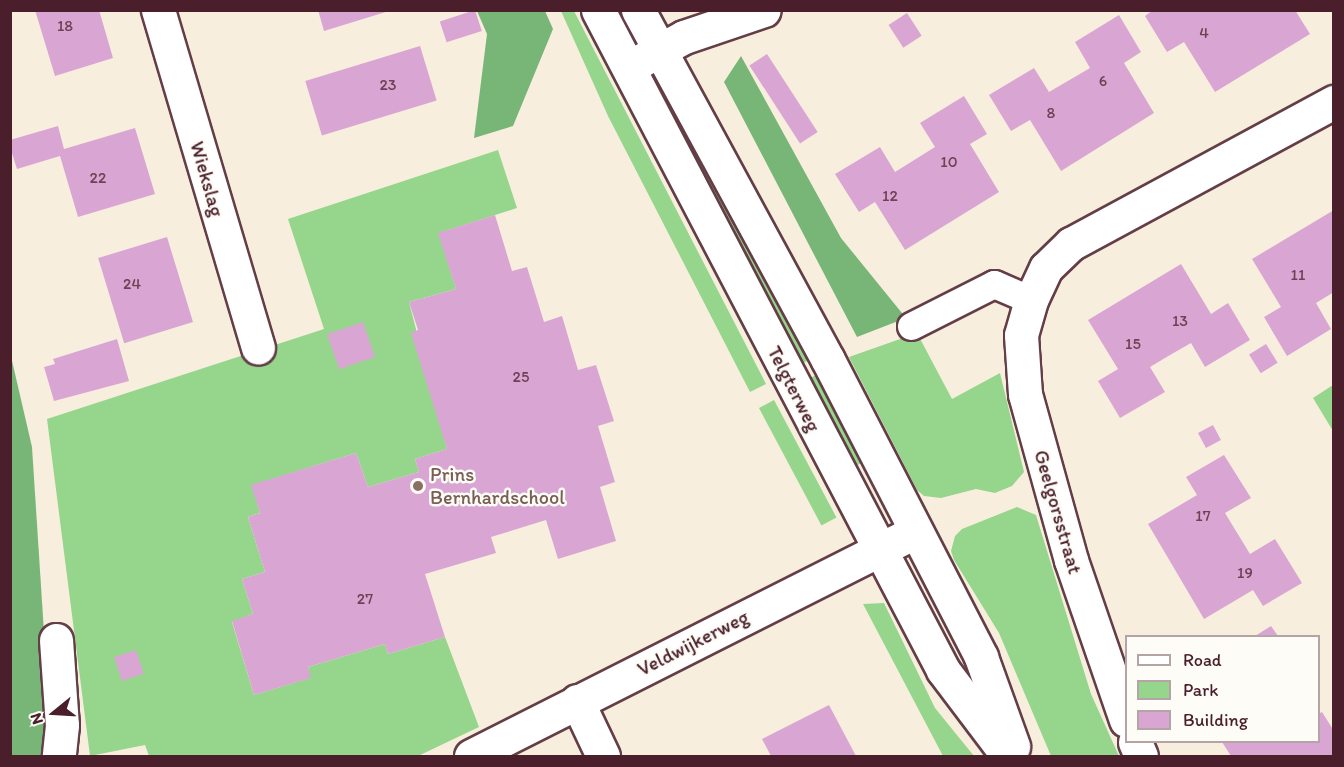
<!DOCTYPE html>
<html>
<head>
<meta charset="utf-8">
<style>
	body { margin:0 }
	#map { position:relative; width:1344px; height:767px; overflow:hidden; background:#f8eede; font-family:Itim,sans-serif }
	div>[style] { position:absolute }
	.green>* { inset:0; background:#96d58c; transform-origin:0 0 }
	.forest>* { inset:0; background:#78b678 }
	.building>* { inset:0; background:#d9a6d4; transform-origin:0 0 }
	.roads { filter:drop-shadow(2px 0 #643e46) drop-shadow(-2px 0 #643e46) drop-shadow(0 2px #643e46) drop-shadow(0 -2px #643e46) }
	.service>* { height:27px; margin:-13.5px; padding:0 13.5px; transform-origin:13.5px; border-radius:13.5px; background:#fff }
	.minor>* { height:33px; margin:-16.5px; padding:0 16.5px; transform-origin:16.5px; border-radius:16.5px; background:#fff }
	.tertiary>* { height:33px; margin:-16.5px; padding:0 16.5px; transform-origin:16.5px; border-radius:16.5px; background:#fff }
	.dots>* { width:16px; height:16px; translate:-50% -50%; box-sizing:border-box; border:3px solid #fdfcf7; border-radius:50% }
	span { translate:-50% -50%; white-space:nowrap; text-align:center; line-height:1.15; -webkit-text-stroke:5px #fdfcf7; paint-order:stroke }
	.number-label { font-size:16px; color:#6e4155 }
	.number-label span { -webkit-text-stroke-width:0 }
	.street-label { font-size:20px; color:#4a1f2b }
	.education-label { font-size:20px; color:#785e54 }
	.left { translate:0 -50%; text-align:left }
	.frame { position:absolute; inset:0; border:12px solid #4a1f2b; pointer-events:none }
	.legend { position:absolute; left:1125px; top:635px; width:195px; height:108px; box-sizing:border-box; background:#fdfcf7; border:2px solid #b5a4a5; margin:0; padding:8px 10px; list-style:none; font-size:18px; color:#4a1f2b }
	.legend li { display:flex; align-items:center; gap:12px; height:30px }
	.legend b { width:30px; border:2px solid #b5a4a5 }
	.north { position:absolute; left:24px; top:683px; width:60px; height:60px; -webkit-text-stroke:4px #fdfcf7; paint-order:stroke; rotate:252deg; font-size:16px; font-weight:700; line-height:24px; text-align:center; color:#4a1f2b }
	.north::after { content:''; display:block; margin:auto; width:21px; height:27px; background:#4a1f2b; clip-path:polygon(50% 0,100% 100%,50% 72%,0 100%) }
</style>
</head>
<body>
<div id="map">
	<div class="green">
		<div style="clip-path:polygon(561px 11px,574px 11px,766px 384px,750px 392px,608px 116px)"></div>
		<div style="left:694px;top:129px;width:258px;height:19px;rotate:63deg"></div>
		<div style="clip-path:polygon(498px 150px,517px 208px,439px 233px,456px 289px,409px 302px,447px 449px,415px 459px,419px 472px,368px 487px,356px 453px,252px 485px,260px 513px,248px 517px,265px 572px,242px 579px,253px 614px,232px 622px,254px 695px,310px 678px,308px 667px,385px 644px,388px 654px,445px 637px,479px 727px,418px 756px,149px 756px,145px 745px,90px 756px,47px 419px,324px 329px,288px 219px)"></div>
		<div style="clip-path:polygon(917px 333px,952px 399px,1000px 373px,1024px 472px,1012px 486px,995px 493px,976px 489px,941px 498px,924px 496px,917px 490px,849px 357px)"></div>
		<div style="left:820px;top:373px;width:99px;height:19px;rotate:63deg"></div>
		<div style="clip-path:polygon(1333px 385px,1333px 431px,1313px 398px)"></div>
		<div style="left:774px;top:400px;width:133px;height:17px;rotate:62deg"></div>
		<div style="clip-path:polygon(1017px 507px,1036px 515px,1091px 694px,1119px 756px,1051px 756px,999px 633px,954px 560px,951px 551px,955px 536px,962px 529px)"></div>
		<div style="clip-path:polygon(884px 603px,935px 708px,974px 756px,943px 756px,863px 604px)"></div>
	</div>
	<div class="forest">
		<div style="clip-path:polygon(477px 11px,545px 11px,553px 29px,513px 126px,474px 138px,487px 34px)"></div>
		<div style="clip-path:polygon(741px 56px,841px 238px,906px 318px,857px 337px,724px 82px)"></div>
		<div style="clip-path:polygon(10px 352px,32px 447px,52px 756px,11px 756px)"></div>
	</div>
	<div class="building">
		<div style="clip-path:polygon(35px 10px,99px 10px,113px 58px,55px 76px)"></div>
		<div style="clip-path:polygon(318px 10px,389px 10px,389px 11px,324px 31px)"></div>
		<div style="left:475px;top:10px;width:22px;height:37px;rotate:72deg"></div>
		<div style="clip-path:polygon(1153px 10px,1295px 10px,1310px 34px,1215px 92px,1184px 42px,1167px 52px,1145px 16px)"></div>
		<div style="left:907px;top:13px;width:27px;height:22px;rotate:57deg"></div>
		<div style="clip-path:polygon(1119px 15px,1141px 52px,1124px 63px,1154px 113px,1061px 171px,1030px 120px,1011px 131px,989px 95px,1034px 68px,1049px 92px,1090px 68px,1075px 42px)"></div>
		<div style="left:420px;top:46px;width:57px;height:120px;rotate:73deg"></div>
		<div style="left:767px;top:54px;width:93px;height:21px;rotate:57deg"></div>
		<div style="clip-path:polygon(964px 96px,987px 134px,970px 144px,999px 192px,905px 250px,875px 202px,859px 212px,835px 174px,880px 147px,895px 172px,935px 147px,920px 123px)"></div>
		<div style="clip-path:polygon(58px 126px,64px 149px,135px 128px,155px 194px,78px 217px,60px 156px,17px 169px,10px 147px,10px 140px)"></div>
		<div style="clip-path:polygon(1334px 210px,1334px 292px,1316px 303px,1331px 329px,1287px 356px,1264px 317px,1281px 307px,1252px 259px)"></div>
		<div style="clip-path:polygon(495px 215px,512px 271px,527px 267px,544px 322px,562px 316px,578px 370px,596px 365px,614px 421px,598px 426px,615px 482px,600px 487px,616px 541px,558px 559px,546px 520px,491px 537px,496px 553px,425px 574px,445px 637px,388px 654px,385px 644px,308px 667px,311px 678px,254px 695px,232px 621px,253px 614px,242px 579px,265px 572px,248px 517px,260px 513px,251px 485px,356px 453px,368px 487px,419px 472px,415px 459px,447px 449px,411px 333px,418px 330px,409px 302px,456px 289px,438px 233px)"></div>
		<div style="left:167px;top:237px;width:89px;height:72px;rotate:73deg"></div>
		<div style="clip-path:polygon(1181px 264px,1211px 314px,1228px 303px,1250px 340px,1205px 367px,1191px 343px,1170px 355px,1150px 367px,1165px 392px,1120px 418px,1098px 381px,1118px 369px,1088px 320px)"></div>
		<div style="left:363px;top:322px;width:37px;height:38px;rotate:71deg"></div>
		<div style="clip-path:polygon(117px 339px,129px 381px,54px 401px,44px 367px,55px 364px,53px 359px)"></div>
		<div style="left:1266px;top:344px;width:22px;height:20px;rotate:58deg"></div>
		<div style="left:1213px;top:425px;width:17px;height:17px;rotate:62deg"></div>
		<div style="clip-path:polygon(1224px 455px,1251px 498px,1225px 513px,1250px 554px,1275px 539px,1302px 583px,1263px 606px,1253px 590px,1204px 619px,1148px 524px,1197px 495px,1186px 477px)"></div>
		<div style="clip-path:polygon(1271px 626px,1278px 636px,1255px 636px)"></div>
		<div style="left:136px;top:650px;width:25px;height:23px;rotate:72deg"></div>
		<div style="clip-path:polygon(829px 705px,856px 756px,771px 756px,762px 739px)"></div>
		<div style="clip-path:polygon(1322px 712px,1334px 731px,1334px 756px,1231px 756px,1222px 742px,1318px 742px,1318px 714px)"></div>
	</div>
	<div class="roads">
		<div class="service">
			<div style="left:911px;top:326px;width:93px;rotate:-26.8deg"></div>
			<div style="left:994px;top:284px;width:40px;rotate:23.4deg"></div>
		</div>
		<div class="minor">
			<div style="left:158px;top:10px;width:352px;rotate:73.5deg"></div>
			<div style="left:629px;top:67px;width:63px;rotate:-28.6deg"></div>
			<div style="left:684px;top:37px;width:84px;rotate:-18.6deg"></div>
			<div style="left:56px;top:640px;width:85px;rotate:86deg"></div>
			<div style="left:62px;top:725px;width:31px;rotate:96deg"></div>
			<div style="left:577px;top:701px;width:61px;rotate:64.7deg"></div>
			<div style="left:1126px;top:720px;width:169px;rotate:-109deg"></div>
			<div style="left:1071px;top:560px;width:172px;rotate:-105.5deg"></div>
			<div style="left:1025px;top:394px;width:59px;rotate:-93.9deg"></div>
			<div style="left:1021px;top:335px;width:36px;rotate:-74deg"></div>
			<div style="left:1031px;top:300px;width:35px;rotate:-65deg"></div>
			<div style="left:1046px;top:268px;width:35px;rotate:-44deg"></div>
			<div style="left:1071px;top:244px;width:299px;rotate:-28.4deg"></div>
			<div style="left:1135px;top:742px;width:15px;rotate:67deg"></div>
			<div style="left:471px;top:756px;width:497px;rotate:-26.8deg"></div>
		</div>
		<div class="tertiary">
			<div style="left:598px;top:10px;width:745px;rotate:62.4deg"></div>
			<div style="left:943px;top:670px;width:108px;rotate:52.9deg"></div>
			<div style="left:638px;top:10px;width:398px;rotate:61.5deg"></div>
			<div style="left:828px;top:360px;width:334px;rotate:62.7deg"></div>
			<div style="left:981px;top:657px;width:95px;rotate:70.2deg"></div>
		</div>
	</div>
	<div class="dots">
		<div style="left:418px;top:486px;background:#8d6e63"></div>
	</div>
	<div class="number-label">
		<span style="left:65px;top:26px">18</span>
		<span style="left:1204px;top:33px">4</span>
		<span style="left:1103px;top:81px">6</span>
		<span style="left:388px;top:85px">23</span>
		<span style="left:1051px;top:113px">8</span>
		<span style="left:949px;top:162px">10</span>
		<span style="left:98px;top:178px">22</span>
		<span style="left:890px;top:196px">12</span>
		<span style="left:1298px;top:275px">11</span>
		<span style="left:132px;top:284px">24</span>
		<span style="left:1180px;top:321px">13</span>
		<span style="left:1133px;top:344px">15</span>
		<span style="left:521px;top:377px">25</span>
		<span style="left:1203px;top:516px">17</span>
		<span style="left:1245px;top:573px">19</span>
		<span style="left:365px;top:599px">27</span>
	</div>
	<div class="street-label">
		<span style="left:207px;top:179px;rotate:74deg">Wiekslag</span>
		<span style="left:794px;top:389px;rotate:63deg">Telgterweg</span>
		<span style="left:1058px;top:512px;rotate:74deg">Geelgorsstraat</span>
		<span style="left:693px;top:643px;rotate:-27deg">Veldwijkerweg</span>
	</div>
	<div class="education-label">
		<span class="left" style="left:430px;top:486px">Prins<br>Bernhardschool</span>
	</div>
	<div class="frame"></div>
	<ul class="legend">
	<li><b style="height:8px;background:#fff"></b>Road</li>
	<li><b style="height:16px;background:#96d58c"></b>Park</li>
	<li><b style="height:16px;background:#d9a6d4"></b>Building</li>
	</ul>
	<div class="north">N</div>
</div>
</body>
</html>
